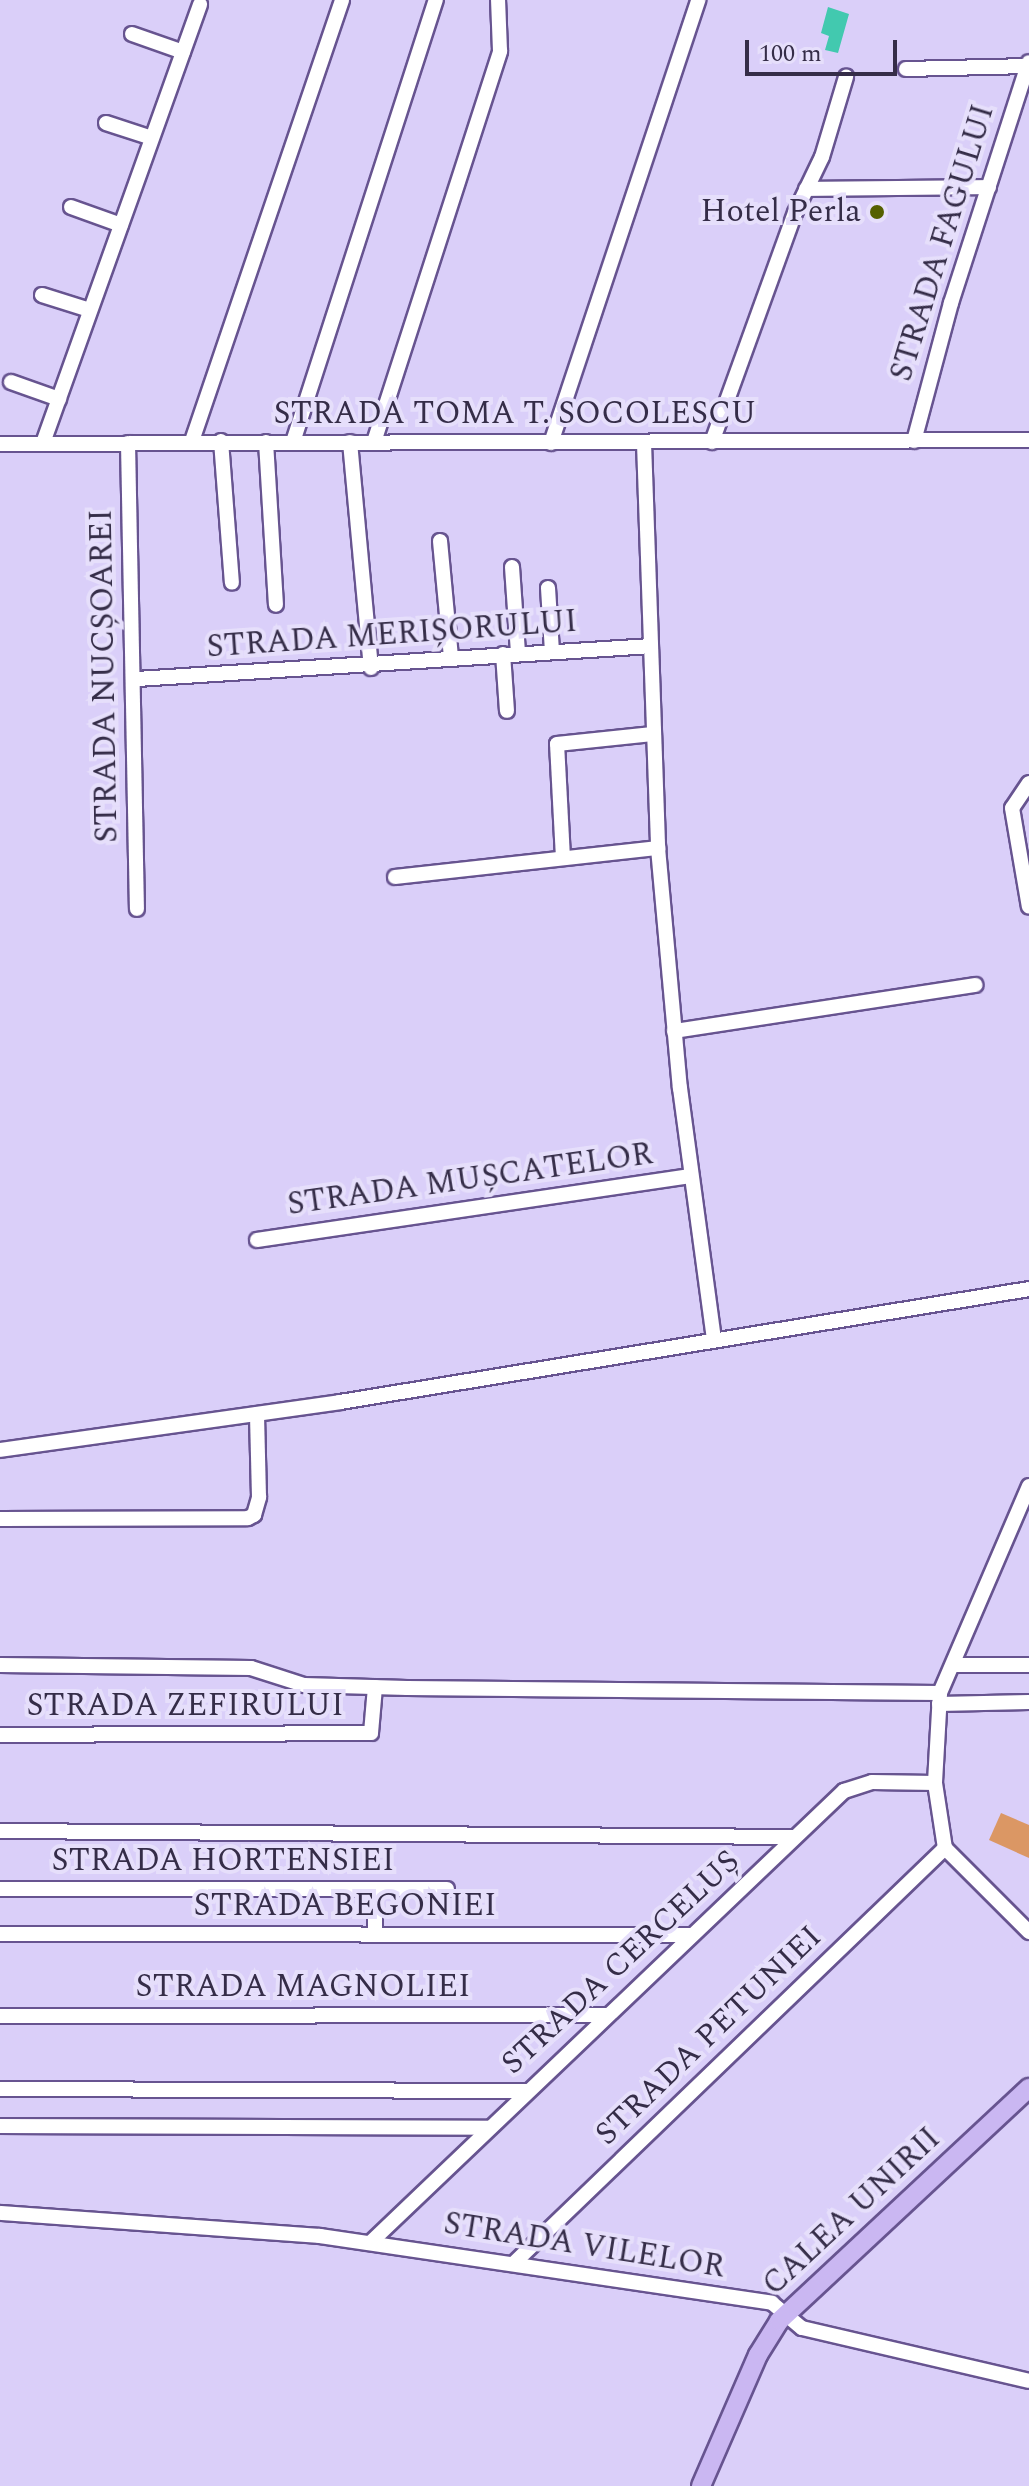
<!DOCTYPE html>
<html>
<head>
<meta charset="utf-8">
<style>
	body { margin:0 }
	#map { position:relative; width:1029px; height:2486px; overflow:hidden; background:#dacff9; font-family:Spectral,serif }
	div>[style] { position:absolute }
	.green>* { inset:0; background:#db9764 }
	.water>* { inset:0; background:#42c9af }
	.roads { filter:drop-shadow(2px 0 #675490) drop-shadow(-2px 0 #675490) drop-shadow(0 2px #675490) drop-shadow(0 -2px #675490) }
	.minor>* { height:14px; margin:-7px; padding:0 7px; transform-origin:7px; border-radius:7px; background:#fff }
	.major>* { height:18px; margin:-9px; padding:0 9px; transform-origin:9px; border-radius:9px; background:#cab7f2 }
	.dots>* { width:22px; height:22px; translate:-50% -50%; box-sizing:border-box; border:4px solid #e6dffb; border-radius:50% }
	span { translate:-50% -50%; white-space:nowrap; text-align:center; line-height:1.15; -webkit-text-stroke:8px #e6dffb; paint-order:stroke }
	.poi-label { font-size:32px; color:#352d48 }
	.right { translate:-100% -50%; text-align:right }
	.street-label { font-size:32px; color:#352d48 }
	.scale { position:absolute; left:745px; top:40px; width:152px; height:36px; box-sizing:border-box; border:4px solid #352d48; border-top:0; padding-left:10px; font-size:24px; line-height:28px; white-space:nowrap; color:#352d48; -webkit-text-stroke:6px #e6dffb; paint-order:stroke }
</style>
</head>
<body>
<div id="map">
	<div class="green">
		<div style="clip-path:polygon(1001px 1813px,1029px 1825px,1029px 1858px,989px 1840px)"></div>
	</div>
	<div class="water">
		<div style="clip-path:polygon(828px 7px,849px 14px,838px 53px,825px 50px,829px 36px,821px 33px)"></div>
	</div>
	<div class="roads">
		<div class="minor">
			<div style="left:132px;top:34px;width:54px;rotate:19.4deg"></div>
			<div style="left:906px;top:69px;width:122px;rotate:-1.4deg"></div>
			<div style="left:106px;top:123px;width:48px;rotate:18.1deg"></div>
			<div style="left:806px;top:189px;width:183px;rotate:-0.6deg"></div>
			<div style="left:71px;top:207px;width:53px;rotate:19.8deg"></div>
			<div style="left:42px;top:295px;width:50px;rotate:17.4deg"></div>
			<div style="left:11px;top:382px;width:51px;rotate:19.5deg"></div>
			<div style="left:192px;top:441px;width:466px;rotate:-71.2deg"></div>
			<div style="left:221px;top:441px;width:142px;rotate:85.6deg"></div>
			<div style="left:914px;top:441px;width:143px;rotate:-75deg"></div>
			<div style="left:951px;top:303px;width:253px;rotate:-72.1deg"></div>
			<div style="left:266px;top:442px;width:163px;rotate:86.5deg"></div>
			<div style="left:293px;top:442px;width:465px;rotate:-72.1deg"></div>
			<div style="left:350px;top:442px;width:227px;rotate:84.7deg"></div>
			<div style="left:374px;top:442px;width:411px;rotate:-72.1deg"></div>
			<div style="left:500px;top:51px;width:51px;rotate:-92.2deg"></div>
			<div style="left:712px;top:442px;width:244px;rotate:-70.1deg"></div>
			<div style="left:795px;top:213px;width:62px;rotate:-64.3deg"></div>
			<div style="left:822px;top:157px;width:84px;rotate:-73.3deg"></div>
			<div style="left:43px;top:443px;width:466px;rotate:-70.3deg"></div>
			<div style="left:128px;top:443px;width:466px;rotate:88.9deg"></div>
			<div style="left:551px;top:443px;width:467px;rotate:-71.6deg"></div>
			<div style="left:644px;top:443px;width:405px;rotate:88deg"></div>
			<div style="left:658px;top:848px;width:241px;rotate:84.8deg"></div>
			<div style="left:680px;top:1088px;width:252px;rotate:82.3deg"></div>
			<div style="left:0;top:444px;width:1029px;rotate:-0.22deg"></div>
			<div style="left:440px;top:541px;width:118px;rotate:84.6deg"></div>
			<div style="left:512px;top:567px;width:86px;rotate:86deg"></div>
			<div style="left:548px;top:588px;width:63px;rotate:86.4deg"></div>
			<div style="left:503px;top:654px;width:57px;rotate:86deg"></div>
			<div style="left:137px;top:679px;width:515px;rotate:-3.67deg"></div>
			<div style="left:1029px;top:783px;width:30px;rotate:124deg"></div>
			<div style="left:1012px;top:808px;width:100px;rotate:80.3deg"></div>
			<div style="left:563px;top:858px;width:114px;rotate:-93deg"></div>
			<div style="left:557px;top:744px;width:96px;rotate:-6deg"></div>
			<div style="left:395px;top:877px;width:265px;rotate:-6.3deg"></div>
			<div style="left:674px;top:1031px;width:305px;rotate:-8.7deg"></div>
			<div style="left:257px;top:1240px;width:438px;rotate:-8.4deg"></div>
			<div style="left:0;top:1450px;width:343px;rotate:-8deg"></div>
			<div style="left:340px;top:1402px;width:698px;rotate:-9.31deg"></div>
			<div style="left:1029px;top:1486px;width:225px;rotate:113.3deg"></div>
			<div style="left:940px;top:1693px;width:90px;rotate:93.2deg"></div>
			<div style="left:935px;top:1783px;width:66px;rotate:81.3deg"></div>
			<div style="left:945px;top:1848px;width:119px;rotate:45deg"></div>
			<div style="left:0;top:1519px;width:248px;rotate:-0.2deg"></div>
			<div style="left:248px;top:1518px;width:7px;rotate:-27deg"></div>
			<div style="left:254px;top:1515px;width:19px;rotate:-74deg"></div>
			<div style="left:259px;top:1497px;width:83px;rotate:-91.4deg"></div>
			<div style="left:0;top:1665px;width:251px;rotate:0.7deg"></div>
			<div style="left:251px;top:1668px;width:56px;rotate:17.8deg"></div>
			<div style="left:304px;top:1685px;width:103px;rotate:1.7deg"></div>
			<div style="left:407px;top:1688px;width:533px;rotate:0.54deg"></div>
			<div style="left:953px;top:1665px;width:76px"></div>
			<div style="left:939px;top:1704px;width:90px;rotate:-1.3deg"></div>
			<div style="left:0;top:1735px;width:371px;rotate:-0.3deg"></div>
			<div style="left:371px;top:1733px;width:46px;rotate:-85deg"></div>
			<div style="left:0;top:1831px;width:794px;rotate:0.43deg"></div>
			<div style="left:0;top:1889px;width:447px"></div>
			<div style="left:375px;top:1933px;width:43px;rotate:-90deg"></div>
			<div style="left:0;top:1934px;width:690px;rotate:0.08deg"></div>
			<div style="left:0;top:2016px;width:606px;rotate:-0.09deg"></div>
			<div style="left:0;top:2089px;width:527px;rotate:0.22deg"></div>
			<div style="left:0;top:2126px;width:488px;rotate:0.2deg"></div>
			<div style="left:0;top:2213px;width:321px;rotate:4.1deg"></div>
			<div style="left:320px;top:2236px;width:457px;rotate:8.4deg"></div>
			<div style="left:772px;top:2303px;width:39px;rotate:40deg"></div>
			<div style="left:802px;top:2328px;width:233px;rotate:13.1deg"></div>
			<div style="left:371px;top:2242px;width:654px;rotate:-43.64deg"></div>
			<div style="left:844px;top:1791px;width:29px;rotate:-18deg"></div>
			<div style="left:872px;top:1782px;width:63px;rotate:0.9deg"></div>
			<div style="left:513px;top:2264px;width:600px;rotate:-43.92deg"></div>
		</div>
		<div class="major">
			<div style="left:701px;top:2486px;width:143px;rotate:-66.5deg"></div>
			<div style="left:758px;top:2355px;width:40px;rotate:-58deg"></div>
			<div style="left:779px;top:2321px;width:342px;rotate:-43deg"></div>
		</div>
	</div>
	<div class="dots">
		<div style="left:877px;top:212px;background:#556000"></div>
	</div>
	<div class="poi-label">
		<span class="right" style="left:861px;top:212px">Hotel Perla</span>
	</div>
	<div class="street-label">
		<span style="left:943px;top:243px;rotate:-73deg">STRADA FAGULUI</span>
		<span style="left:515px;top:414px">STRADA TOMA T. SOCOLESCU</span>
		<span style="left:392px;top:635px;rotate:-4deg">STRADA MERIȘORULUI</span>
		<span style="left:105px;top:676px;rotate:-91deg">STRADA NUCȘOAREI</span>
		<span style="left:470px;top:1180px;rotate:-8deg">STRADA MUȘCATELOR</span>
		<span style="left:185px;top:1706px">STRADA ZEFIRULUI</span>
		<span style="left:223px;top:1861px">STRADA HORTENSIEI</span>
		<span style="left:345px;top:1906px">STRADA BEGONIEI</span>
		<span style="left:621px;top:1963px;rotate:-43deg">STRADA CERCELUȘ</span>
		<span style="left:303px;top:1987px">STRADA MAGNOLIEI</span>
		<span style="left:709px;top:2036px;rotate:-44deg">STRADA PETUNIEI</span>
		<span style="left:852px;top:2212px;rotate:-43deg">CALEA UNIRII</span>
		<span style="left:584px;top:2246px;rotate:9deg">STRADA VILELOR</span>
	</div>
	<div class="scale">100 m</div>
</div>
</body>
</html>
